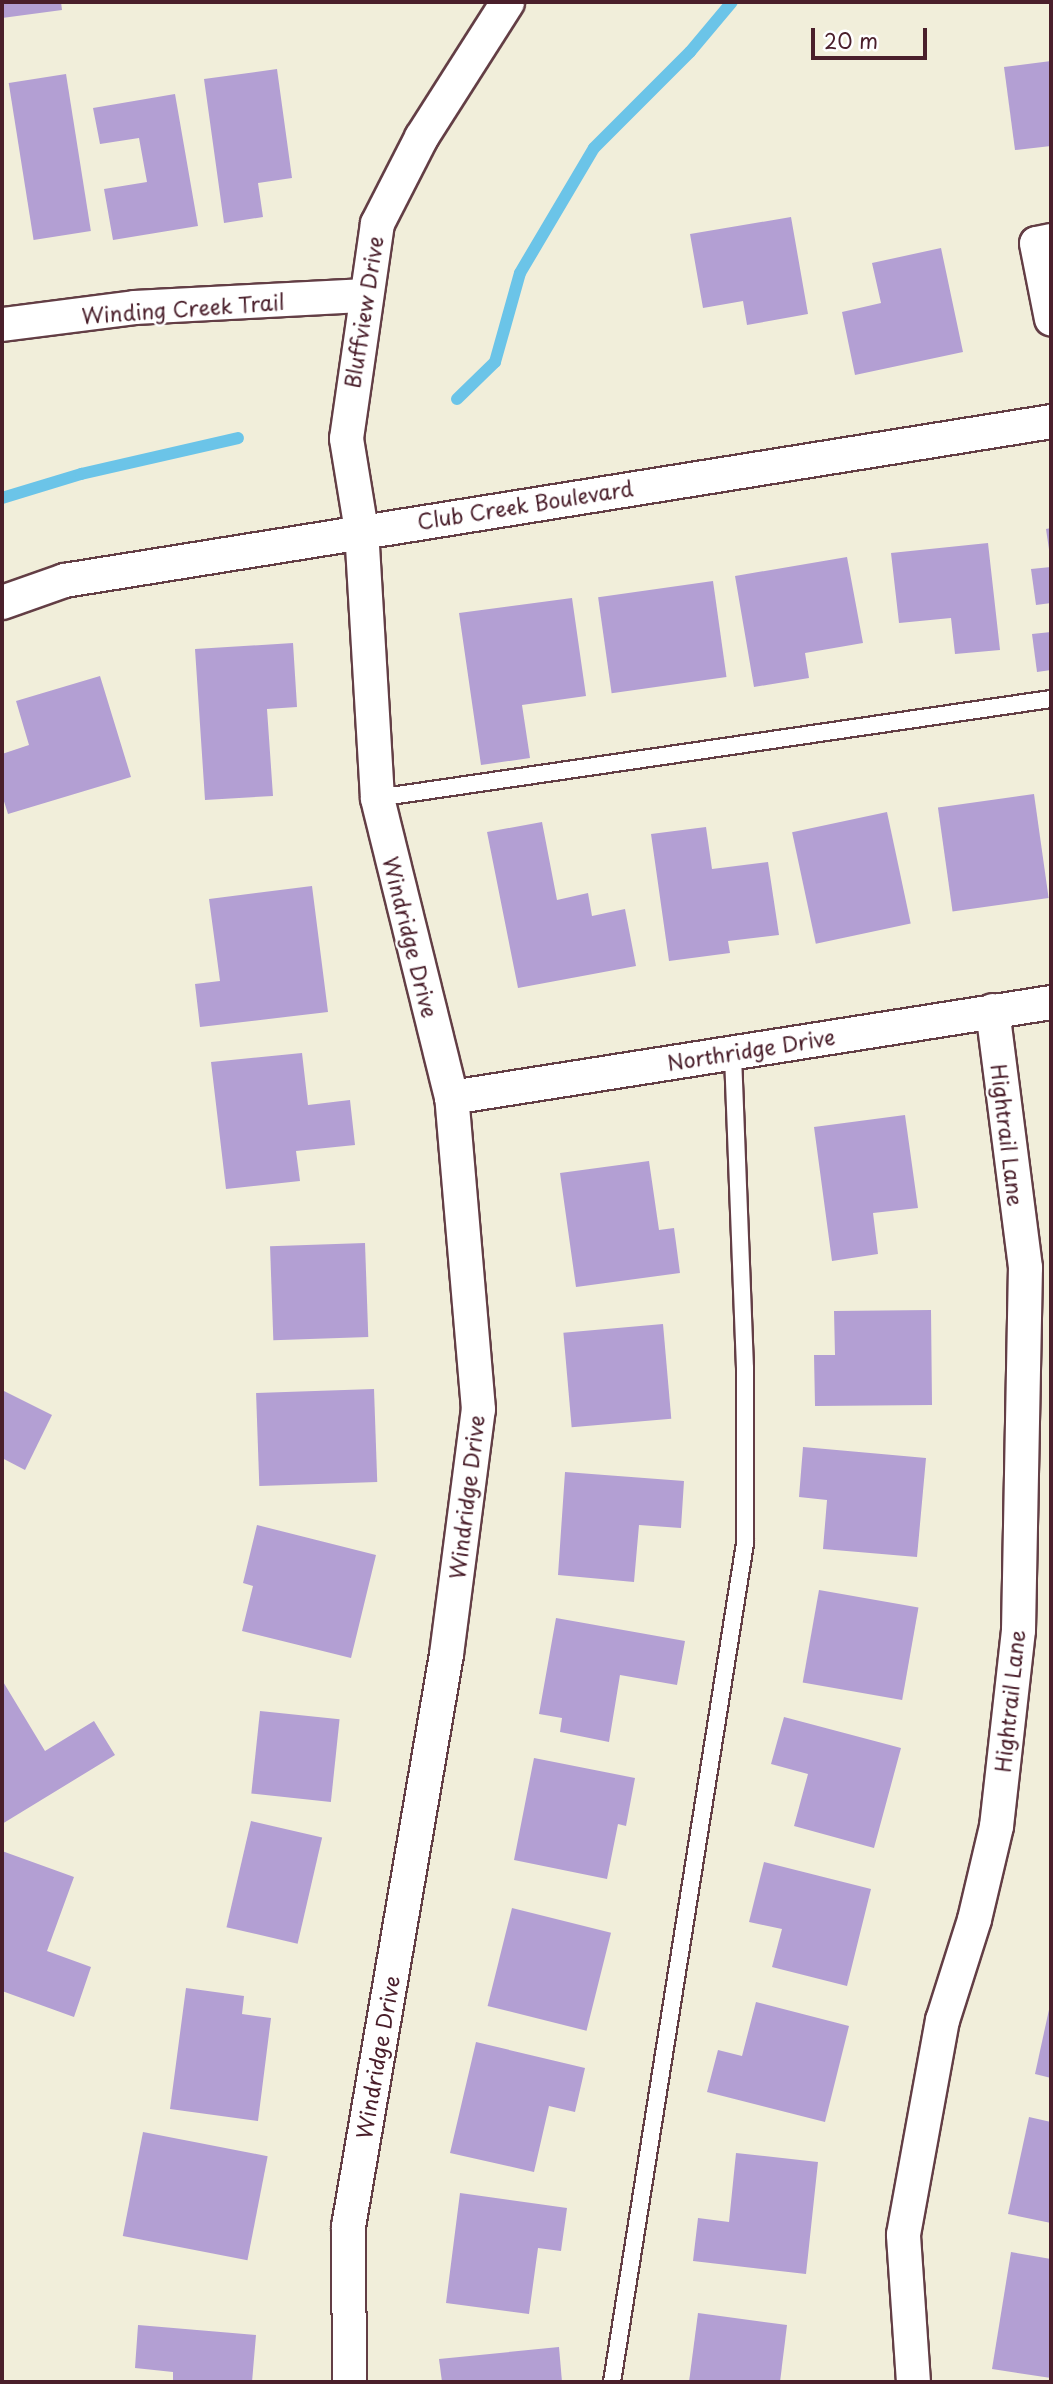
<!DOCTYPE html>
<html>
<head>
<meta charset="utf-8">
<style>
	body { margin:0 }
	#map { position:relative; width:1053px; height:2384px; overflow:hidden; background:#f1eeda; font-family:"Playpen Sans",sans-serif }
	div>[style] { position:absolute }
	.stream>* { height:12px; margin:-6px; padding:0 6px; transform-origin:6px; border-radius:6px; background:#6bc4e8 }
	.building>* { inset:0; background:#b39fd3; transform-origin:0 0 }
	.roads { filter:drop-shadow(2px 0 #633e45) drop-shadow(-2px 0 #633e45) drop-shadow(0 2px #633e45) drop-shadow(0 -2px #633e45) }
	.lane>* { height:16px; margin:-8px; padding:0 8px; transform-origin:8px; border-radius:8px; background:#fff }
	.street>* { height:33px; margin:-16.5px; padding:0 16.5px; transform-origin:16.5px; border-radius:16.5px; background:#fff }
	span { translate:-50% -50%; white-space:nowrap; text-align:center; line-height:1.15; -webkit-text-stroke:5px #fff; paint-order:stroke }
	.street-label { font-size:21px; color:#4a1f2b }
	.frame { position:absolute; inset:0; border:4px solid #4a1f2b; pointer-events:none }
	.scale { position:absolute; left:811px; top:28px; width:116px; height:32px; box-sizing:border-box; border:4px solid #4a1f2b; border-top:0; padding-left:9px; font-size:21px; line-height:24px; white-space:nowrap; color:#4a1f2b; -webkit-text-stroke:5px #fff; paint-order:stroke }
</style>
</head>
<body>
<div id="map">
	<div class="stream">
		<div style="left:457px;top:399px;width:53px;rotate:-44.2deg"></div>
		<div style="left:495px;top:362px;width:92px;rotate:-74.3deg"></div>
		<div style="left:520px;top:273px;width:145px;rotate:-59.4deg"></div>
		<div style="left:594px;top:148px;width:136px;rotate:-45deg"></div>
		<div style="left:690px;top:52px;width:65px;rotate:-50deg"></div>
		<div style="left:2px;top:498px;width:83px;rotate:-16.9deg"></div>
		<div style="left:81px;top:474px;width:161px;rotate:-12.9deg"></div>
	</div>
	<div class="building">
		<div style="clip-path:polygon(2px 2px,61px 2px,62px 10px,2px 18px)"></div>
		<div style="clip-path:polygon(1051px 61px,1051px 146px,1015px 150px,1004px 67px)"></div>
		<div style="clip-path:polygon(277px 69px,292px 178px,258px 183px,263px 217px,224px 223px,204px 79px)"></div>
		<div style="left:66px;top:74px;width:159px;height:58px;rotate:81deg"></div>
		<div style="clip-path:polygon(175px 94px,198px 226px,113px 240px,104px 189px,147px 182px,139px 138px,100px 144px,93px 108px)"></div>
		<div style="clip-path:polygon(791px 217px,808px 314px,747px 325px,743px 301px,703px 308px,690px 234px)"></div>
		<div style="clip-path:polygon(941px 248px,963px 352px,855px 375px,842px 312px,881px 303px,872px 263px)"></div>
		<div style="clip-path:polygon(1051px 528px,1051px 555px,1050px 556px,1046px 529px)"></div>
		<div style="clip-path:polygon(988px 543px,1000px 650px,955px 654px,951px 618px,899px 623px,891px 553px)"></div>
		<div style="clip-path:polygon(847px 557px,863px 643px,805px 653px,809px 678px,754px 687px,735px 576px)"></div>
		<div style="clip-path:polygon(1051px 567px,1051px 603px,1036px 605px,1031px 569px)"></div>
		<div style="left:713px;top:581px;width:97px;height:116px;rotate:82deg"></div>
		<div style="clip-path:polygon(572px 598px,586px 696px,522px 705px,530px 758px,481px 765px,459px 613px)"></div>
		<div style="clip-path:polygon(1051px 632px,1051px 670px,1037px 672px,1032px 634px)"></div>
		<div style="clip-path:polygon(293px 643px,297px 707px,267px 709px,273px 796px,205px 800px,195px 649px)"></div>
		<div style="clip-path:polygon(100px 676px,131px 777px,8px 814px,2px 795px,2px 754px,29px 745px,16px 701px)"></div>
		<div style="left:1034px;top:794px;width:105px;height:97px;rotate:82deg"></div>
		<div style="left:887px;top:812px;width:114px;height:97px;rotate:78deg"></div>
		<div style="clip-path:polygon(542px 822px,557px 900px,588px 893px,592px 916px,625px 909px,636px 966px,518px 988px,487px 832px)"></div>
		<div style="clip-path:polygon(706px 827px,712px 869px,768px 862px,779px 935px,728px 941px,730px 953px,669px 961px,651px 834px)"></div>
		<div style="clip-path:polygon(312px 886px,328px 1012px,200px 1027px,195px 984px,220px 981px,209px 899px)"></div>
		<div style="clip-path:polygon(302px 1053px,308px 1105px,350px 1100px,355px 1145px,296px 1151px,300px 1181px,226px 1189px,211px 1062px)"></div>
		<div style="clip-path:polygon(905px 1115px,918px 1208px,873px 1213px,878px 1254px,832px 1261px,814px 1127px)"></div>
		<div style="clip-path:polygon(649px 1161px,659px 1230px,674px 1228px,680px 1273px,576px 1287px,560px 1173px)"></div>
		<div style="left:365px;top:1243px;width:94px;height:95px;rotate:88deg"></div>
		<div style="clip-path:polygon(931px 1310px,932px 1405px,815px 1406px,814px 1355px,835px 1355px,834px 1311px)"></div>
		<div style="left:663px;top:1324px;width:95px;height:100px;rotate:85deg"></div>
		<div style="left:374px;top:1389px;width:93px;height:118px;rotate:88deg"></div>
		<div style="clip-path:polygon(2px 1390px,52px 1415px,25px 1470px,2px 1458px)"></div>
		<div style="clip-path:polygon(803px 1447px,926px 1458px,917px 1557px,823px 1549px,827px 1500px,799px 1497px)"></div>
		<div style="clip-path:polygon(565px 1472px,684px 1481px,681px 1528px,639px 1525px,634px 1582px,558px 1575px)"></div>
		<div style="clip-path:polygon(257px 1525px,376px 1555px,351px 1658px,242px 1631px,253px 1586px,243px 1583px)"></div>
		<div style="left:819px;top:1590px;width:101px;height:94px;rotate:10deg"></div>
		<div style="clip-path:polygon(556px 1618px,685px 1641px,677px 1685px,620px 1675px,609px 1742px,560px 1732px,562px 1718px,539px 1714px)"></div>
		<div style="clip-path:polygon(2px 1680px,45px 1751px,94px 1721px,115px 1755px,2px 1824px)"></div>
		<div style="left:260px;top:1711px;width:80px;height:83px;rotate:6deg"></div>
		<div style="clip-path:polygon(784px 1717px,901px 1748px,874px 1848px,794px 1826px,808px 1774px,771px 1764px)"></div>
		<div style="clip-path:polygon(534px 1758px,635px 1778px,626px 1826px,618px 1824px,607px 1879px,514px 1860px)"></div>
		<div style="left:251px;top:1821px;width:73px;height:109px;rotate:13deg"></div>
		<div style="clip-path:polygon(2px 1851px,74px 1877px,47px 1951px,91px 1967px,74px 2017px,2px 1991px)"></div>
		<div style="clip-path:polygon(764px 1862px,871px 1889px,847px 1986px,772px 1967px,782px 1929px,749px 1922px)"></div>
		<div style="left:512px;top:1908px;width:102px;height:101px;rotate:14deg"></div>
		<div style="clip-path:polygon(186px 1988px,244px 1996px,242px 2014px,271px 2018px,258px 2121px,170px 2109px)"></div>
		<div style="clip-path:polygon(756px 2002px,849px 2026px,825px 2122px,707px 2092px,718px 2050px,742px 2056px)"></div>
		<div style="clip-path:polygon(1050px 2005px,1051px 2005px,1051px 2078px,1035px 2074px)"></div>
		<div style="clip-path:polygon(476px 2042px,585px 2068px,575px 2112px,549px 2106px,534px 2172px,450px 2153px)"></div>
		<div style="clip-path:polygon(1029px 2117px,1051px 2122px,1051px 2223px,1008px 2214px)"></div>
		<div style="left:143px;top:2132px;width:127px;height:106px;rotate:11deg"></div>
		<div style="clip-path:polygon(736px 2153px,818px 2162px,806px 2274px,693px 2261px,698px 2218px,729px 2222px)"></div>
		<div style="clip-path:polygon(460px 2193px,567px 2208px,561px 2251px,538px 2248px,529px 2314px,446px 2303px)"></div>
		<div style="clip-path:polygon(1011px 2252px,1051px 2259px,1051px 2378px,992px 2369px)"></div>
		<div style="clip-path:polygon(698px 2313px,787px 2325px,780px 2382px,689px 2382px)"></div>
		<div style="clip-path:polygon(138px 2325px,256px 2335px,252px 2382px,173px 2382px,173px 2372px,135px 2368px)"></div>
		<div style="clip-path:polygon(559px 2347px,562px 2382px,442px 2382px,439px 2359px)"></div>
	</div>
	<div class="roads">
		<div class="lane">
			<div style="left:377px;top:798px;width:681px;rotate:-8.36deg"></div>
			<div style="left:612px;top:2382px;width:849px;rotate:-80.99deg"></div>
			<div style="left:745px;top:1543px;width:175px;rotate:-90deg"></div>
			<div style="left:745px;top:1368px;width:317px;rotate:-92.2deg"></div>
		</div>
		<div class="street">
			<div style="left:1051px;top:240px;width:15px;rotate:169deg"></div>
			<div style="left:1036px;top:243px;width:77px;rotate:78.8deg"></div>
			<div style="left:2px;top:324px;width:133px;rotate:-7.3deg"></div>
			<div style="left:134px;top:307px;width:232px;rotate:-3deg"></div>
			<div style="left:2px;top:602px;width:66px;rotate:-19.5deg"></div>
			<div style="left:64px;top:580px;width:1000px;rotate:-9.15deg"></div>
			<div style="left:451px;top:1097px;width:607px;rotate:-9deg"></div>
			<div style="left:349px;top:2382px;width:156px;rotate:-90.4deg"></div>
			<div style="left:348px;top:2226px;width:580px;rotate:-80.28deg"></div>
			<div style="left:446px;top:1654px;width:247px;rotate:-82.6deg"></div>
			<div style="left:478px;top:1409px;width:313px;rotate:-94.9deg"></div>
			<div style="left:451px;top:1097px;width:308px;rotate:-103.9deg"></div>
			<div style="left:377px;top:798px;width:268px;rotate:-93.4deg"></div>
			<div style="left:361px;top:530px;width:93px;rotate:-99.3deg"></div>
			<div style="left:346px;top:438px;width:217px;rotate:-81.8deg"></div>
			<div style="left:377px;top:223px;width:97px;rotate:-62.9deg"></div>
			<div style="left:421px;top:137px;width:160px;rotate:-57.5deg"></div>
			<div style="left:913px;top:2382px;width:148px;rotate:-93.9deg"></div>
			<div style="left:903px;top:2234px;width:218px;rotate:-79.7deg"></div>
			<div style="left:942px;top:2020px;width:106px;rotate:-72.4deg"></div>
			<div style="left:974px;top:1919px;width:96px;rotate:-76.7deg"></div>
			<div style="left:996px;top:1826px;width:197px;rotate:-83.6deg"></div>
			<div style="left:1018px;top:1630px;width:363px;rotate:-88.9deg"></div>
			<div style="left:1025px;top:1267px;width:259px;rotate:-97.3deg"></div>
		</div>
	</div>
	<div class="street-label">
		<span style="left:183px;top:308px;rotate:-4deg">Winding Creek Trail</span>
		<span style="left:363px;top:312px;rotate:-81deg">Bluffview Drive</span>
		<span style="left:525px;top:504px;rotate:-9deg">Club Creek Boulevard</span>
		<span style="left:411px;top:937px;rotate:76deg">Windridge Drive</span>
		<span style="left:751px;top:1049px;rotate:-9deg">Northridge Drive</span>
		<span style="left:1008px;top:1135px;rotate:83deg">Hightrail Lane</span>
		<span style="left:466px;top:1497px;rotate:-83deg">Windridge Drive</span>
		<span style="left:1009px;top:1701px;rotate:-84deg">Hightrail Lane</span>
		<span style="left:377px;top:2057px;rotate:-80deg">Windridge Drive</span>
	</div>
	<div class="frame"></div>
	<div class="scale">20 m</div>
</div>
</body>
</html>
